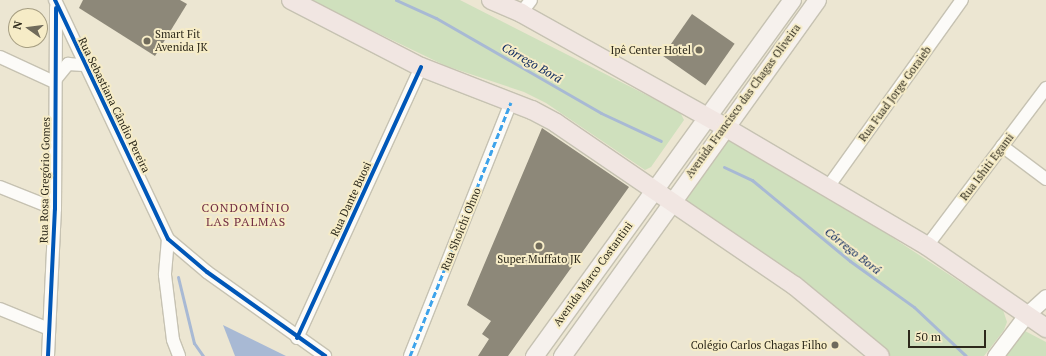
<!DOCTYPE html>
<html>
<head>
<meta charset="utf-8">
<style>
	body { margin:0 }
	#map { position:relative; width:1046px; height:356px; overflow:hidden; background:#ece6d2; font-family:"PT Serif",serif }
	div>[style] { position:absolute }
	.green>* { inset:0; background:#cfe0bd }
	.water>* { inset:0; background:#a8b9d4 }
	.stream>* { height:3px; margin:-1.5px; padding:0 1.5px; transform-origin:1.5px; border-radius:1.5px; background:#a8b9d4 }
	.building>* { inset:0; background:#8d8879; transform-origin:0 0 }
	.roads { filter:drop-shadow(1px 0 #c6c2b2) drop-shadow(-1px 0 #c6c2b2) drop-shadow(0 1px #c6c2b2) drop-shadow(0 -1px #c6c2b2) }
	.minor>* { height:12px; margin:-6px; padding:0 6px; transform-origin:6px; border-radius:6px; background:#fcfbf8 }
	.tertiary>* { height:15px; margin:-7.5px; padding:0 7.5px; transform-origin:7.5px; border-radius:7.5px; background:#fcfbf8 }
	.secondary>* { height:17px; margin:-8.5px; padding:0 8.5px; transform-origin:8.5px; border-radius:8.5px; background:#f6f1ed }
	.primary>* { height:18px; margin:-9px; padding:0 9px; transform-origin:9px; border-radius:9px; background:#f1e6e2 }
	.quiet>* { height:3px; margin-top:-1.5px; transform-origin:0; background:repeating-linear-gradient(90deg,#3ea3ea 0 6px,transparent 0 9px) }
	.cycleway>* { height:4px; margin:-2px; padding:0 2px; transform-origin:2px; border-radius:2px; background:#0057b8 }
	.dots>* { width:11px; height:11px; translate:-50% -50%; box-sizing:border-box; border:2px solid #f6ecc7; border-radius:50% }
	span { translate:-50% -50%; white-space:nowrap; text-align:center; line-height:1.15; -webkit-text-stroke:4px #f6ecc7; paint-order:stroke }
	.poi-label { font-size:11px; color:#2d291b }
	.left { translate:0 -50%; text-align:left }
	.right { translate:-100% -50%; text-align:right }
	.street-label { font-size:11px; color:#2d291b }
	.water-label { font-size:12px; color:#08255d; font-style:italic }
	.neighbourhood-label { font-size:12px; color:#712c42; letter-spacing:1px }
	.north { position:absolute; left:8px; top:8px; width:40px; height:40px; box-sizing:border-box; background:#f6ecc7; border:1px solid #a69e82; border-radius:50%; rotate:284deg; font-size:11px; font-weight:700; line-height:16px; text-align:center; color:#2d291b }
	.north::after { content:''; display:block; margin:auto; width:14px; height:18px; background:#706b5b; clip-path:polygon(50% 0,100% 100%,50% 72%,0 100%) }
	.scale { position:absolute; left:908px; top:330px; width:78px; height:18px; box-sizing:border-box; border:2px solid #2d291b; border-top:0; padding-left:5px; font-size:12px; line-height:14px; white-space:nowrap; color:#2d291b; -webkit-text-stroke:3px #f6ecc7; paint-order:stroke }
</style>
</head>
<body>
<div id="map">
	<div class="green">
		<div style="clip-path:polygon(309px 0,460px 0,680px 112px,684px 120px,651px 167px,645px 170px,546px 103px,524px 92px,446px 66px)"></div>
		<div style="clip-path:polygon(727px 139px,875px 226px,1003px 310px,1007px 322px,1004px 330px,984px 356px,890px 356px,798px 282px,685px 205px,683px 197px)"></div>
		<div style="clip-path:polygon(1025px 331px,1046px 342px,1046px 356px,1002px 356px)"></div>
	</div>
	<div class="water">
		<div style="clip-path:polygon(223px 325px,286px 356px,235px 356px)"></div>
	</div>
	<div class="stream">
		<div style="left:396px;top:0;width:44px;rotate:24.2deg"></div>
		<div style="left:436px;top:18px;width:190px;rotate:29.9deg"></div>
		<div style="left:601px;top:113px;width:66px;rotate:25deg"></div>
		<div style="left:724px;top:167px;width:31px;rotate:25deg"></div>
		<div style="left:752px;top:180px;width:127px;rotate:39.6deg"></div>
		<div style="left:850px;top:261px;width:79px;rotate:35.7deg"></div>
		<div style="left:914px;top:307px;width:71px;rotate:43.3deg"></div>
		<div style="left:178px;top:277px;width:68px;rotate:76.4deg"></div>
		<div style="left:194px;top:343px;width:16px;rotate:55deg"></div>
	</div>
	<div class="building">
		<div style="clip-path:polygon(83px 0,180px 0,187px 4px,155px 56px,79px 8px)"></div>
		<div style="left:692px;top:14px;width:52px;height:51px;rotate:35deg"></div>
		<div style="clip-path:polygon(542px 128px,629px 187px,508px 356px,478px 356px,489px 339px,482px 334px,491px 321px,467px 305px)"></div>
	</div>
	<div class="roads">
		<div class="minor">
			<div style="left:55px;top:0;width:264px;rotate:64.7deg"></div>
			<div style="left:168px;top:239px;width:51px;rotate:40.2deg"></div>
			<div style="left:207px;top:272px;width:145px;rotate:35.4deg"></div>
			<div style="left:521px;top:13px;width:16px;rotate:-52deg"></div>
			<div style="left:0;top:57px;width:60px;rotate:24.8deg"></div>
			<div style="left:55px;top:80px;width:21px;rotate:-51deg"></div>
			<div style="left:68px;top:64px;width:16px;rotate:4deg"></div>
			<div style="left:1002px;top:146px;width:55px;rotate:36.9deg"></div>
			<div style="left:0;top:187px;width:59px;rotate:21.8deg"></div>
			<div style="left:828px;top:187px;width:230px;rotate:-54.4deg"></div>
			<div style="left:168px;top:239px;width:36px;rotate:95deg"></div>
			<div style="left:165px;top:275px;width:65px;rotate:83deg"></div>
			<div style="left:173px;top:340px;width:17px;rotate:69deg"></div>
			<div style="left:927px;top:246px;width:198px;rotate:-53deg"></div>
			<div style="left:0;top:309px;width:53px;rotate:22.2deg"></div>
			<div style="left:297px;top:338px;width:298px;rotate:-65.4deg"></div>
			<div style="left:48px;top:356px;width:147px;rotate:-87.3deg"></div>
			<div style="left:55px;top:209px;width:202px;rotate:-89.7deg"></div>
			<div style="left:410px;top:356px;width:273px;rotate:-68.3deg"></div>
		</div>
		<div class="tertiary">
			<div style="left:995px;top:356px;width:51px;rotate:-52.9deg"></div>
			<div style="left:1026px;top:315px;width:27px;rotate:-42deg"></div>
		</div>
		<div class="secondary">
			<div style="left:534px;top:356px;width:440px;rotate:-54.1deg"></div>
			<div style="left:562px;top:356px;width:438px;rotate:-54.4deg"></div>
		</div>
		<div class="primary">
			<div style="left:291px;top:0;width:146px;rotate:27.3deg"></div>
			<div style="left:421px;top:67px;width:119px;rotate:21.2deg"></div>
			<div style="left:532px;top:110px;width:27px;rotate:28deg"></div>
			<div style="left:556px;top:123px;width:289px;rotate:34.3deg"></div>
			<div style="left:795px;top:286px;width:110px;rotate:39.5deg"></div>
			<div style="left:491px;top:0;width:33px;rotate:23deg"></div>
			<div style="left:521px;top:13px;width:234px;rotate:29.2deg"></div>
			<div style="left:725px;top:127px;width:234px;rotate:30.5deg"></div>
			<div style="left:927px;top:246px;width:145px;rotate:34.6deg"></div>
		</div>
	</div>
	<div class="quiet">
		<div style="left:410px;top:356px;width:273px;rotate:-68.3deg"></div>
	</div>
	<div class="cycleway">
		<div style="left:55px;top:0;width:264px;rotate:64.7deg"></div>
		<div style="left:168px;top:239px;width:51px;rotate:40.2deg"></div>
		<div style="left:207px;top:272px;width:145px;rotate:35.4deg"></div>
		<div style="left:297px;top:338px;width:298px;rotate:-65.4deg"></div>
		<div style="left:48px;top:356px;width:147px;rotate:-87.3deg"></div>
		<div style="left:55px;top:209px;width:201px;rotate:-89.7deg"></div>
	</div>
	<div class="dots">
		<div style="left:147px;top:41px;background:#706b5b"></div>
		<div style="left:699px;top:50px;background:#706b5b"></div>
		<div style="left:539px;top:246px;background:#706b5b"></div>
		<div style="left:835px;top:345px;background:#706b5b"></div>
	</div>
	<div class="poi-label">
		<span class="left" style="left:155px;top:41px">Smart Fit<br>Avenida JK</span>
		<span class="right" style="left:691px;top:50px">Ipê Center Hotel</span>
		<span style="left:539px;top:259px">Super Muffato JK</span>
		<span class="right" style="left:827px;top:345px">Colégio Carlos Chagas Filho</span>
	</div>
	<div class="street-label">
		<span style="left:895px;top:94px;rotate:-54deg">Rua Fuad Jorge Goraieb</span>
		<span style="left:743px;top:101px;rotate:-54deg">Avenida Francisco das Chagas Oliveira</span>
		<span style="left:114px;top:105px;rotate:64deg">Rua Sebastiana Cândio Pereira</span>
		<span style="left:987px;top:167px;rotate:-53deg">Rua Ishiti Egami</span>
		<span style="left:45px;top:180px;rotate:-89deg">Rua Rosa Gregório Gomes</span>
		<span style="left:351px;top:199px;rotate:-65deg">Rua Dante Buosi</span>
		<span style="left:461px;top:229px;rotate:-68deg">Rua Shoichi Ohno</span>
		<span style="left:593px;top:274px;rotate:-54deg">Avenida Marco Costantini</span>
	</div>
	<div class="water-label">
		<span style="left:532px;top:63px;rotate:30deg">Córrego Borá</span>
		<span style="left:853px;top:251px;rotate:38deg">Córrego Borá</span>
	</div>
	<div class="neighbourhood-label">
		<span style="left:246px;top:215px">CONDOMÍNIO<br>LAS PALMAS</span>
	</div>
	<div class="north">N</div>
	<div class="scale">50 m</div>
</div>
</body>
</html>
